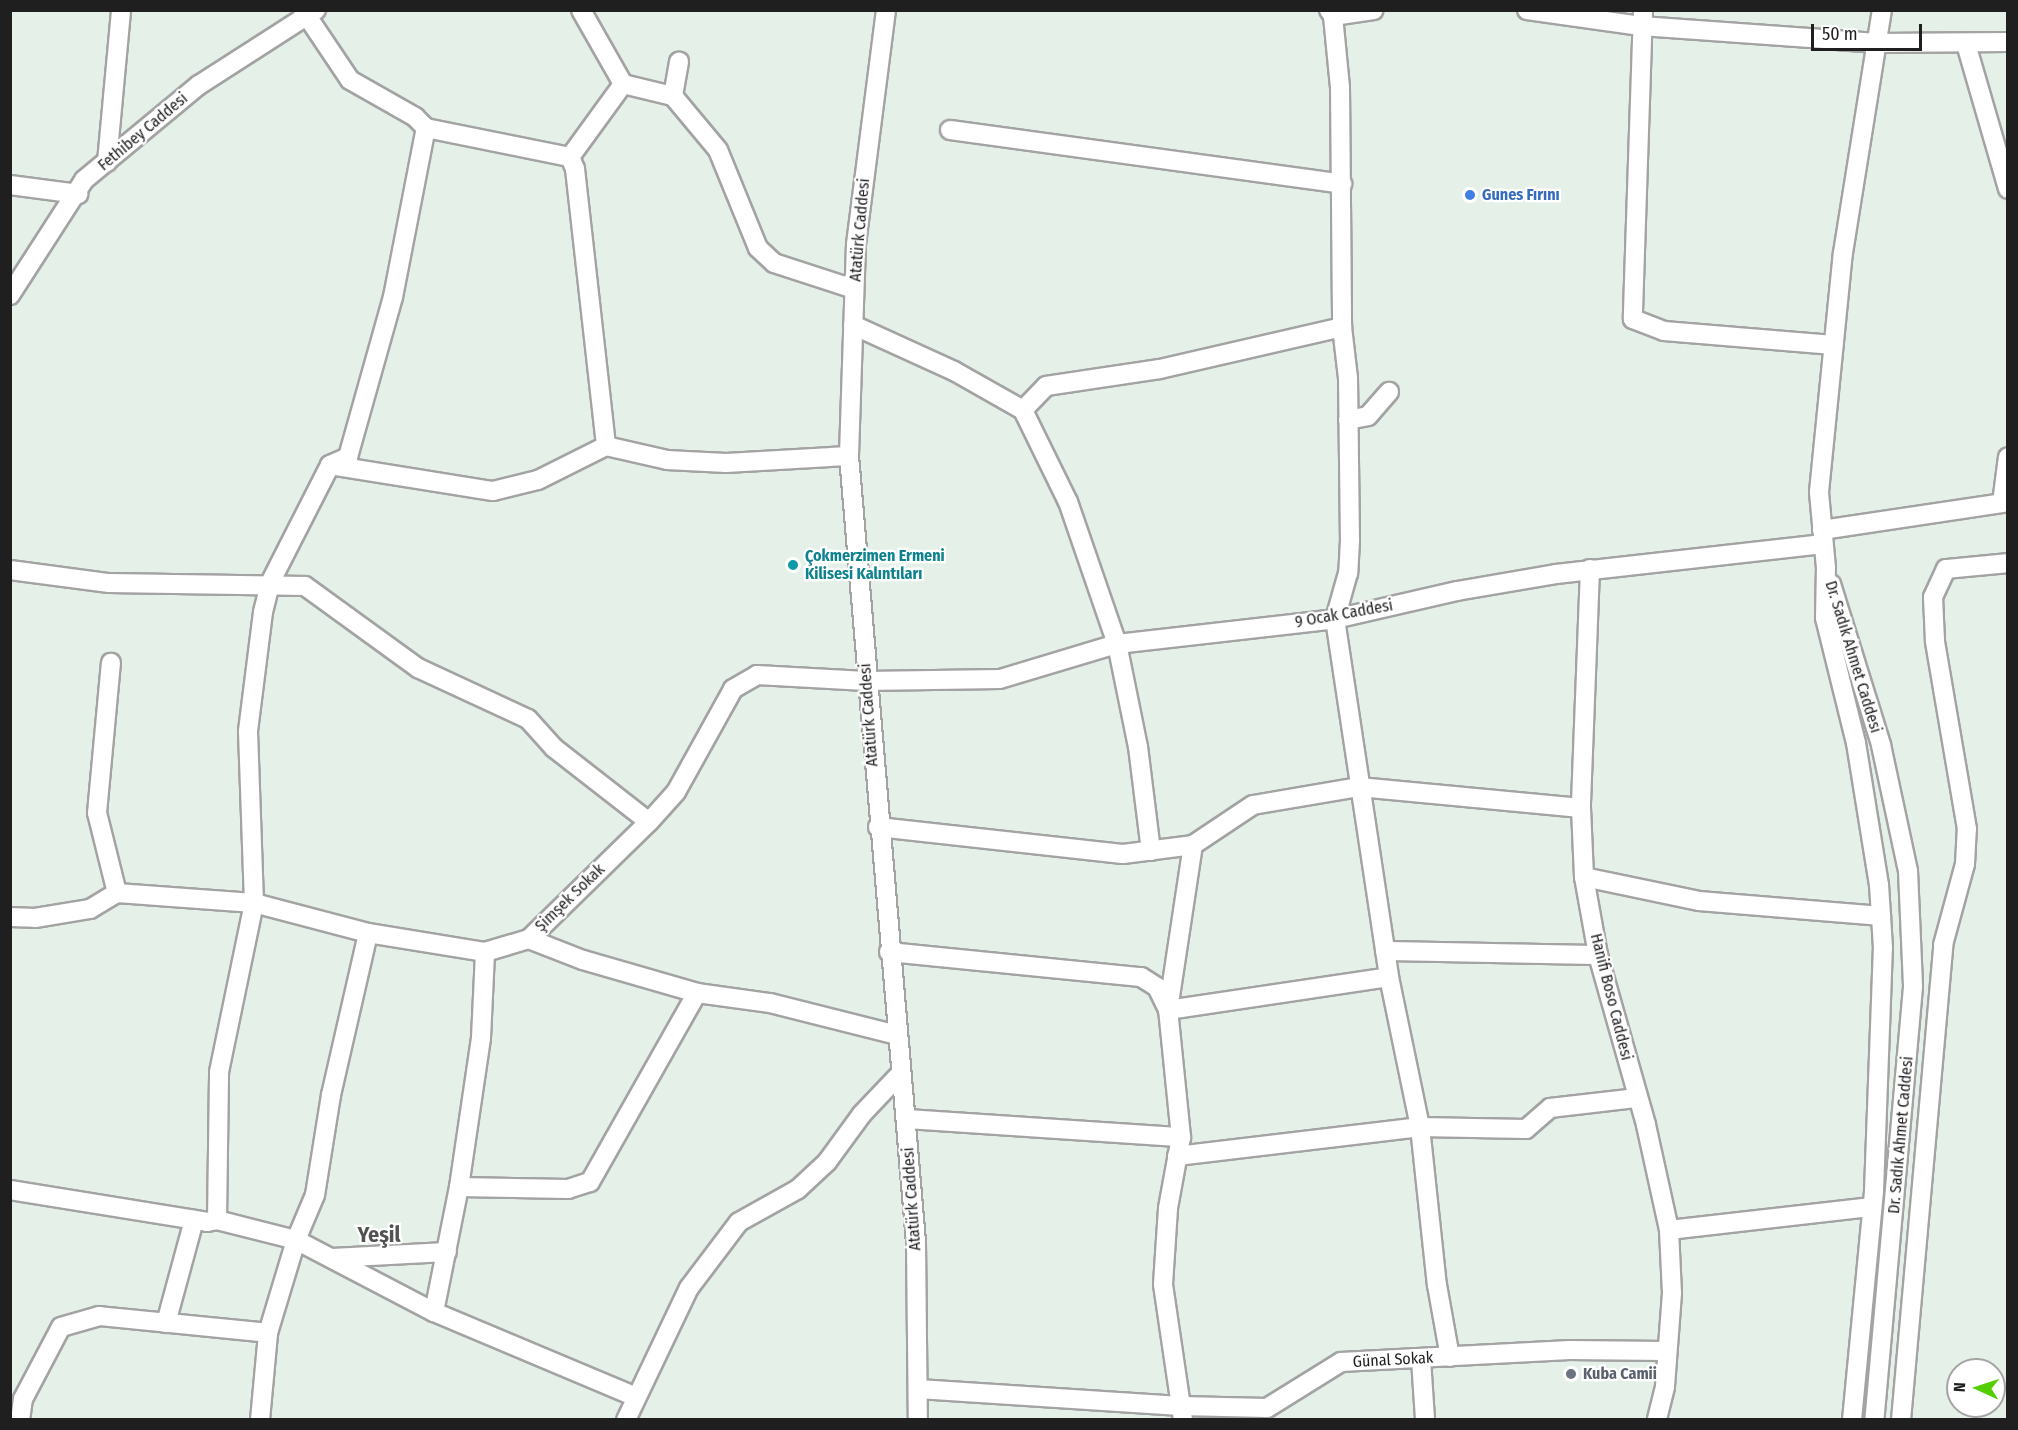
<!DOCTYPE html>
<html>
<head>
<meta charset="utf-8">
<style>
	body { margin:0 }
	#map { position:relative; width:2018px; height:1430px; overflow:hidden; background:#e5f0e8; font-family:"Fira Sans Condensed",sans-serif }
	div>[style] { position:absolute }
	.roads { filter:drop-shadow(2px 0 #a3a3a3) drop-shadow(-2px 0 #a3a3a3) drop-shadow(0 2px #a3a3a3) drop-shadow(0 -2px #a3a3a3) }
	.minor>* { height:18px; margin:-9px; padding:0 9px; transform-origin:9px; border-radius:9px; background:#fff }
	.dots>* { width:16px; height:16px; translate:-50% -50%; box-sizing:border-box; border:3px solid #fff; border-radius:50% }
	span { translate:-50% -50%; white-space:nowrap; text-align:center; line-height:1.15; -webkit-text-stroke:4.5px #fff; paint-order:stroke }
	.street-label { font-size:16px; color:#1f1f1f }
	.shop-label { font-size:16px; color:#366cbe; font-weight:700 }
	.left { translate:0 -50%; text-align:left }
	.culture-label { font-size:16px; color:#0d838f; font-weight:700 }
	.worship-label { font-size:16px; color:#5b616d; font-weight:700 }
	.district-label { font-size:22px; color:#525252; font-weight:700 }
	.frame { position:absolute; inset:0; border:12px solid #1f1f1f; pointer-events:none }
	.north { position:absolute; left:1946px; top:1358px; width:60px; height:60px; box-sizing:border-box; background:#fff; border:2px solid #a5a5a5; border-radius:50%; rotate:273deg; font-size:16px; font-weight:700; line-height:24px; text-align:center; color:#1f1f1f }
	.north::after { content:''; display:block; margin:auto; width:21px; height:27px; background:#54ce00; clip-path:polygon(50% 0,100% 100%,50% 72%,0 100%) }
	.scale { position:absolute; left:1811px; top:24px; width:111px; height:27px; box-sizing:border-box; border:3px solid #1f1f1f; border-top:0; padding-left:8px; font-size:18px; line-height:21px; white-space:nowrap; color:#1f1f1f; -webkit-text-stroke:4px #fff; paint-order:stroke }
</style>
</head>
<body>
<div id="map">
	<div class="roads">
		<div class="minor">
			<div style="left:303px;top:10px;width:84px;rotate:56.1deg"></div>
			<div style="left:350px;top:80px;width:75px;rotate:29.6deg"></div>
			<div style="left:415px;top:117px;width:16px;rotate:45deg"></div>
			<div style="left:426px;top:128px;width:147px;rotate:11.4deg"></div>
			<div style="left:581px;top:10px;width:85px;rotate:60.4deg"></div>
			<div style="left:623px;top:84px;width:51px;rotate:13.5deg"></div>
			<div style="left:673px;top:96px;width:70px;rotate:50.2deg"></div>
			<div style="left:718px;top:150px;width:106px;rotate:67.8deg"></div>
			<div style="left:758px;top:248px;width:22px;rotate:43deg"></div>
			<div style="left:774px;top:263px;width:84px;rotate:18deg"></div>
			<div style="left:886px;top:10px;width:236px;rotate:97.3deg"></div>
			<div style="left:856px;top:244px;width:212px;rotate:91.9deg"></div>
			<div style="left:849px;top:456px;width:790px;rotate:85.13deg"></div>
			<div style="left:916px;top:1243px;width:177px;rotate:89.4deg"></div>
			<div style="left:1329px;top:10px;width:7px;rotate:56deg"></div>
			<div style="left:1333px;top:16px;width:71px;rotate:84.4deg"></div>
			<div style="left:1340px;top:87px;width:240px;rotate:89.5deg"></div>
			<div style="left:1342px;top:327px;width:51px;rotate:83.3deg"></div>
			<div style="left:1348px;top:378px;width:162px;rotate:89.3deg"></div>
			<div style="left:1350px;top:540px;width:33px;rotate:93deg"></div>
			<div style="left:1348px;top:573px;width:48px;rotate:105.8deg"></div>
			<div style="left:1335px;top:619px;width:362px;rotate:81.4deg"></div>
			<div style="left:1389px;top:977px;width:153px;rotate:78.3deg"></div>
			<div style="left:1420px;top:1127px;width:159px;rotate:83.9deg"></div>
			<div style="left:1437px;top:1285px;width:73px;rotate:79.8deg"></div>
			<div style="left:1527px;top:10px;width:115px;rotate:8deg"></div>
			<div style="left:1641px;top:26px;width:237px;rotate:4.1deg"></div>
			<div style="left:1877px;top:43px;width:131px;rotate:-0.4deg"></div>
			<div style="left:1643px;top:10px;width:309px;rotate:91.9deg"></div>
			<div style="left:1633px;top:319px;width:33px;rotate:21deg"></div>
			<div style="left:1664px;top:331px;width:170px;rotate:4.7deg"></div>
			<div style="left:1333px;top:16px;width:41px;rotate:-8.3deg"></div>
			<div style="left:1966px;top:44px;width:151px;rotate:73.8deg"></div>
			<div style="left:673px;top:96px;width:35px;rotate:-80deg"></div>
			<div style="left:950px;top:130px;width:396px;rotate:7.8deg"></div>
			<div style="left:570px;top:157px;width:13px;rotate:67deg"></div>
			<div style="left:575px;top:169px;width:279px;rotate:83.6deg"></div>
			<div style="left:570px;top:157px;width:90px;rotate:-54deg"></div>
			<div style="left:107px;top:162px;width:153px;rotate:-84.7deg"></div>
			<div style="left:10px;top:185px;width:69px;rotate:7.5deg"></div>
			<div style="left:10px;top:295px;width:137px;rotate:-57.2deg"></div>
			<div style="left:84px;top:180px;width:149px;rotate:-39.6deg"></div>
			<div style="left:199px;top:85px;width:139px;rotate:-32.7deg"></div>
			<div style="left:853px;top:325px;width:111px;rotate:24.5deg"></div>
			<div style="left:954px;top:371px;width:79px;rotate:29.5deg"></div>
			<div style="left:1348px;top:420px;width:20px;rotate:-11deg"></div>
			<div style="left:1368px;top:416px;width:32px;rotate:-49deg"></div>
			<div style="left:330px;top:465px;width:165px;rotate:9.1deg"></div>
			<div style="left:493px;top:491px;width:46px;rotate:-13.7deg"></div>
			<div style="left:538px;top:480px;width:76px;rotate:-26.6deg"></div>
			<div style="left:606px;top:446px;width:63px;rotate:12.9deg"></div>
			<div style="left:667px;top:460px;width:59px;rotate:2.9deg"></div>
			<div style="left:726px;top:463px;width:123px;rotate:-3.3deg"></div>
			<div style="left:1822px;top:530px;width:182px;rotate:-8.5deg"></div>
			<div style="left:2002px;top:503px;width:46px;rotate:-82.6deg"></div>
			<div style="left:1590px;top:569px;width:239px;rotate:92.2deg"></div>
			<div style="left:1581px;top:808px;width:69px;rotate:87.5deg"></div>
			<div style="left:1584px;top:877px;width:79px;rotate:79.8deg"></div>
			<div style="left:1598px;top:955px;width:177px;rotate:74.2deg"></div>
			<div style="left:1646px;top:1125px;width:107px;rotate:77.6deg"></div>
			<div style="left:1669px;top:1230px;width:63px;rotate:87.3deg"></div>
			<div style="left:1672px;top:1293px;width:94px;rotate:94.3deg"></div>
			<div style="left:1665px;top:1387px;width:34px;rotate:104deg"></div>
			<div style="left:10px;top:570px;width:100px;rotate:7.5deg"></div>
			<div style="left:109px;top:583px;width:196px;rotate:0.9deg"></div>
			<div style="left:305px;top:586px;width:140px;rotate:36deg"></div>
			<div style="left:418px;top:668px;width:121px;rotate:24.9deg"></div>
			<div style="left:528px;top:719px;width:39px;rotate:48deg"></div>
			<div style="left:554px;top:748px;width:120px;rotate:37.9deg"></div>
			<div style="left:1831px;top:584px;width:169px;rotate:72.7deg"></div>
			<div style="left:1881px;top:745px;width:129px;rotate:77.9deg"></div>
			<div style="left:1908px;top:871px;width:116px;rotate:87.5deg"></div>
			<div style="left:1913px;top:987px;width:435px;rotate:95.1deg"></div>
			<div style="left:878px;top:827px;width:246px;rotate:6.3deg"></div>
			<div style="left:1123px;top:854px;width:71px;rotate:-7.3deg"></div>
			<div style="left:1193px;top:845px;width:72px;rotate:-33.7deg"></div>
			<div style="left:1253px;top:805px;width:108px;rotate:-9.6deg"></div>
			<div style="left:1359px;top:787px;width:223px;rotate:5.4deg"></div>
			<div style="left:1151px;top:851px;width:105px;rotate:-97.1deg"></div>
			<div style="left:1138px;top:747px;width:105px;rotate:-101.5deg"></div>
			<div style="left:1117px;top:644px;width:150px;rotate:-109deg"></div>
			<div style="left:1068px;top:502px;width:102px;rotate:-116.1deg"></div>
			<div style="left:1023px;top:410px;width:33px;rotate:-46deg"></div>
			<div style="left:1046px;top:386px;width:115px;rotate:-8.5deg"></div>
			<div style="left:1160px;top:369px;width:187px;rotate:-13deg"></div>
			<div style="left:1584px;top:877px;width:117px;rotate:11.8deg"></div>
			<div style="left:1699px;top:901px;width:183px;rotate:4.7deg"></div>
			<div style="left:117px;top:893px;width:137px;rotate:4.2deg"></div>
			<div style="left:254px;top:903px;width:118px;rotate:14.7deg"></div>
			<div style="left:368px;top:933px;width:119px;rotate:9.2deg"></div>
			<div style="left:485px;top:952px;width:46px;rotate:-16.5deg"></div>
			<div style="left:529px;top:939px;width:168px;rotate:-44.3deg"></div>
			<div style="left:649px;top:822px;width:40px;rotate:-48deg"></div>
			<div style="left:676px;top:792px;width:118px;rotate:-61deg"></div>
			<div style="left:733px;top:689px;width:28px;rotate:-30deg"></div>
			<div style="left:757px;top:675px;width:109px;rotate:3.2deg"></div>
			<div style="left:866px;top:681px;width:134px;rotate:-0.9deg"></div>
			<div style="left:1000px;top:679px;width:122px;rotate:-16.7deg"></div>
			<div style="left:1117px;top:644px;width:219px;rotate:-6.5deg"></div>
			<div style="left:1335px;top:619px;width:125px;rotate:-12.9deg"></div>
			<div style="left:1457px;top:591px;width:100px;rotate:-9.7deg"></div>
			<div style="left:1556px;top:574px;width:269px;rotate:-6.4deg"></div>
			<div style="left:10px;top:917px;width:25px;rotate:2deg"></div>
			<div style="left:35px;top:918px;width:56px;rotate:-9.3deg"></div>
			<div style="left:90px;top:909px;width:31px;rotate:-31deg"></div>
			<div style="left:117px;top:893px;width:82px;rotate:-104deg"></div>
			<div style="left:97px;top:813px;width:151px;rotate:-84.7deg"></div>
			<div style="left:529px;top:939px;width:58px;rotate:21.3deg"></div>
			<div style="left:583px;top:960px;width:119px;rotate:16.1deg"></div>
			<div style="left:697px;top:993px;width:74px;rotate:7.8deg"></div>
			<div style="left:770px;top:1003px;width:131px;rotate:14.1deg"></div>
			<div style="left:1385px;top:951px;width:213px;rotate:1.1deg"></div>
			<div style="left:889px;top:952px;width:253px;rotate:5.7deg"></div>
			<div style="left:1141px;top:977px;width:19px;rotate:32deg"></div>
			<div style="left:1157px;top:987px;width:25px;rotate:64deg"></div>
			<div style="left:1168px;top:1010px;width:223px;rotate:-8.5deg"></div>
			<div style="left:907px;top:1119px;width:275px;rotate:3.8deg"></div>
			<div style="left:1177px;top:1156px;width:245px;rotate:-6.8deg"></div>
			<div style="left:1420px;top:1127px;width:106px;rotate:1.1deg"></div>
			<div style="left:1526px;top:1129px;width:32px;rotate:-41deg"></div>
			<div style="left:1550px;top:1108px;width:88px;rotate:-6.6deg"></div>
			<div style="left:459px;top:1187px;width:109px;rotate:1.1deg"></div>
			<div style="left:568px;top:1189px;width:23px;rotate:-18deg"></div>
			<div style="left:590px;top:1182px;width:217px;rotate:-60.5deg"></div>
			<div style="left:10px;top:1190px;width:200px;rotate:9.2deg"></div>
			<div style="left:207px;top:1222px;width:10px;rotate:-11deg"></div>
			<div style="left:217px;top:1220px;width:81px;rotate:14.2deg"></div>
			<div style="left:296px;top:1240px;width:156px;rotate:27.6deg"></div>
			<div style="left:434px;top:1312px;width:219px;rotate:22.8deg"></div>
			<div style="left:217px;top:1220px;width:148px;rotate:-89.2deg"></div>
			<div style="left:219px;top:1072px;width:173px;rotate:-78.3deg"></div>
			<div style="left:254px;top:903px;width:172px;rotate:-92deg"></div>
			<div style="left:248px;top:731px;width:120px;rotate:-82.8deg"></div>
			<div style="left:263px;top:612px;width:30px;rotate:-76deg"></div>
			<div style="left:270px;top:583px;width:132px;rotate:-63deg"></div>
			<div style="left:330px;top:465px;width:20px;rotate:-24deg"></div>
			<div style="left:348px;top:457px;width:166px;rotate:-74.3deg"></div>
			<div style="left:393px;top:297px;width:172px;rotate:-79deg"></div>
			<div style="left:1669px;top:1230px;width:204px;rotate:-6.5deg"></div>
			<div style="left:332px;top:1258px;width:115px;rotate:-3deg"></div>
			<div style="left:434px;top:1312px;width:127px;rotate:-78.7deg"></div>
			<div style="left:459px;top:1187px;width:151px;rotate:-81.6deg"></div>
			<div style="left:481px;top:1038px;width:86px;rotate:-87.3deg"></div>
			<div style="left:166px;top:1323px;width:107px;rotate:-74.8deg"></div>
			<div style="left:1421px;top:1359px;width:61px;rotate:86.2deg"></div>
			<div style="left:918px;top:1389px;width:263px;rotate:3.7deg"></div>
			<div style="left:1180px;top:1406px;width:87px;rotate:1.3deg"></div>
			<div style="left:1267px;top:1408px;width:87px;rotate:-31.9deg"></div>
			<div style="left:1341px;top:1362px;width:229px;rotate:-3deg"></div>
			<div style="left:1570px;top:1350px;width:95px;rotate:0.6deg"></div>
			<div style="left:20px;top:1420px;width:21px;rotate:-82deg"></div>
			<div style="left:23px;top:1399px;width:81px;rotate:-62.2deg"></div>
			<div style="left:61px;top:1327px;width:40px;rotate:-16deg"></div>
			<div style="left:99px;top:1316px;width:170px;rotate:5.7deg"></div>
			<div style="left:260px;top:1420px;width:87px;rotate:-84.7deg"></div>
			<div style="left:268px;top:1333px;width:97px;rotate:-73.2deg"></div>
			<div style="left:296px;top:1240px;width:49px;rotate:-67.1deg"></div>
			<div style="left:315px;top:1195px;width:101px;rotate:-80.9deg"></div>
			<div style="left:331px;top:1095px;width:166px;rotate:-77.1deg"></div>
			<div style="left:626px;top:1420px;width:146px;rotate:-64.5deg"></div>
			<div style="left:689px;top:1288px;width:83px;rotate:-52.9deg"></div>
			<div style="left:739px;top:1222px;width:68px;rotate:-29.2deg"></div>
			<div style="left:798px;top:1189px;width:40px;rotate:-43deg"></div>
			<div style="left:827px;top:1162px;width:59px;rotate:-53.9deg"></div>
			<div style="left:862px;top:1114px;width:55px;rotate:-46.5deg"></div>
			<div style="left:1183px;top:1420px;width:137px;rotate:-98.4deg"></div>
			<div style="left:1163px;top:1284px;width:76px;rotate:-86.2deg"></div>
			<div style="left:1168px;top:1208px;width:72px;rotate:-79.6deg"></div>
			<div style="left:1181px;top:1137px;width:128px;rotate:-95.8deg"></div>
			<div style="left:1168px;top:1010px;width:167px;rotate:-81.4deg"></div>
			<div style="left:1852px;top:1420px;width:230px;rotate:-84.5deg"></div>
			<div style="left:1874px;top:1191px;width:243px;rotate:-87.9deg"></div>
			<div style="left:1883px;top:948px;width:63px;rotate:-93.6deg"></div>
			<div style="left:1879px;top:885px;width:144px;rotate:-99.2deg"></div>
			<div style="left:1856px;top:743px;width:129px;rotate:-103.9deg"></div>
			<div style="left:1825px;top:618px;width:50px;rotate:-88.9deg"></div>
			<div style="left:1826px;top:568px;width:76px;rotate:-95.3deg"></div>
			<div style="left:1819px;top:492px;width:240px;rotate:-84.3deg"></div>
			<div style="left:1843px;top:253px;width:246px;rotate:-80.9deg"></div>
			<div style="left:1901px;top:1420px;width:477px;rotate:-84.9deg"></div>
			<div style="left:1943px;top:945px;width:84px;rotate:-74.8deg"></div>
			<div style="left:1965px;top:864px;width:35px;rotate:-87deg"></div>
			<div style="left:1967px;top:829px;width:191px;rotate:-99.7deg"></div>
			<div style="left:1935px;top:641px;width:44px;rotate:-92.6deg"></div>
			<div style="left:1933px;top:597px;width:31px;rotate:-65deg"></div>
			<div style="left:1946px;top:569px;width:62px;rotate:-5.5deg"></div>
		</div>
	</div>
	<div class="dots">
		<div style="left:1470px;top:195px;background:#3f7fe0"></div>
		<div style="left:793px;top:565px;background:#0f9aa8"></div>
		<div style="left:1571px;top:1374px;background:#6b7280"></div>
	</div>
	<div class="street-label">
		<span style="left:143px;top:132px;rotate:-40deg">Fethibey Caddesi</span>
		<span style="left:860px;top:230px;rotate:-85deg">Atatürk Caddesi</span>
		<span style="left:1344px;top:614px;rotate:-10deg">9 Ocak Caddesi</span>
		<span style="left:1853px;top:657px;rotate:73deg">Dr. Sadık Ahmet Caddesi</span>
		<span style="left:869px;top:715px;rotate:-94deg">Atatürk Caddesi</span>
		<span style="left:570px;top:898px;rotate:-44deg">Şimşek Sokak</span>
		<span style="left:1611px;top:997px;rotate:76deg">Hanifi Boso Caddesi</span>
		<span style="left:1901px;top:1135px;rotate:-85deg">Dr. Sadık Ahmet Caddesi</span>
		<span style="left:912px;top:1199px;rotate:-94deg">Atatürk Caddesi</span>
		<span style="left:1393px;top:1360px;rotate:-3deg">Günal Sokak</span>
	</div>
	<div class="shop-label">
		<span class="left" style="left:1482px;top:195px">Gunes Fırını</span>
	</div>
	<div class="culture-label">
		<span class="left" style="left:805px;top:565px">Çokmerzimen Ermeni<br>Kilisesi Kalıntıları</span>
	</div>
	<div class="worship-label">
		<span class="left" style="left:1583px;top:1374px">Kuba Camii</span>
	</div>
	<div class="district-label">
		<span style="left:379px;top:1235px">Yeşil</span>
	</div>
	<div class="frame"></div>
	<div class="north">N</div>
	<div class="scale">50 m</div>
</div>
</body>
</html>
